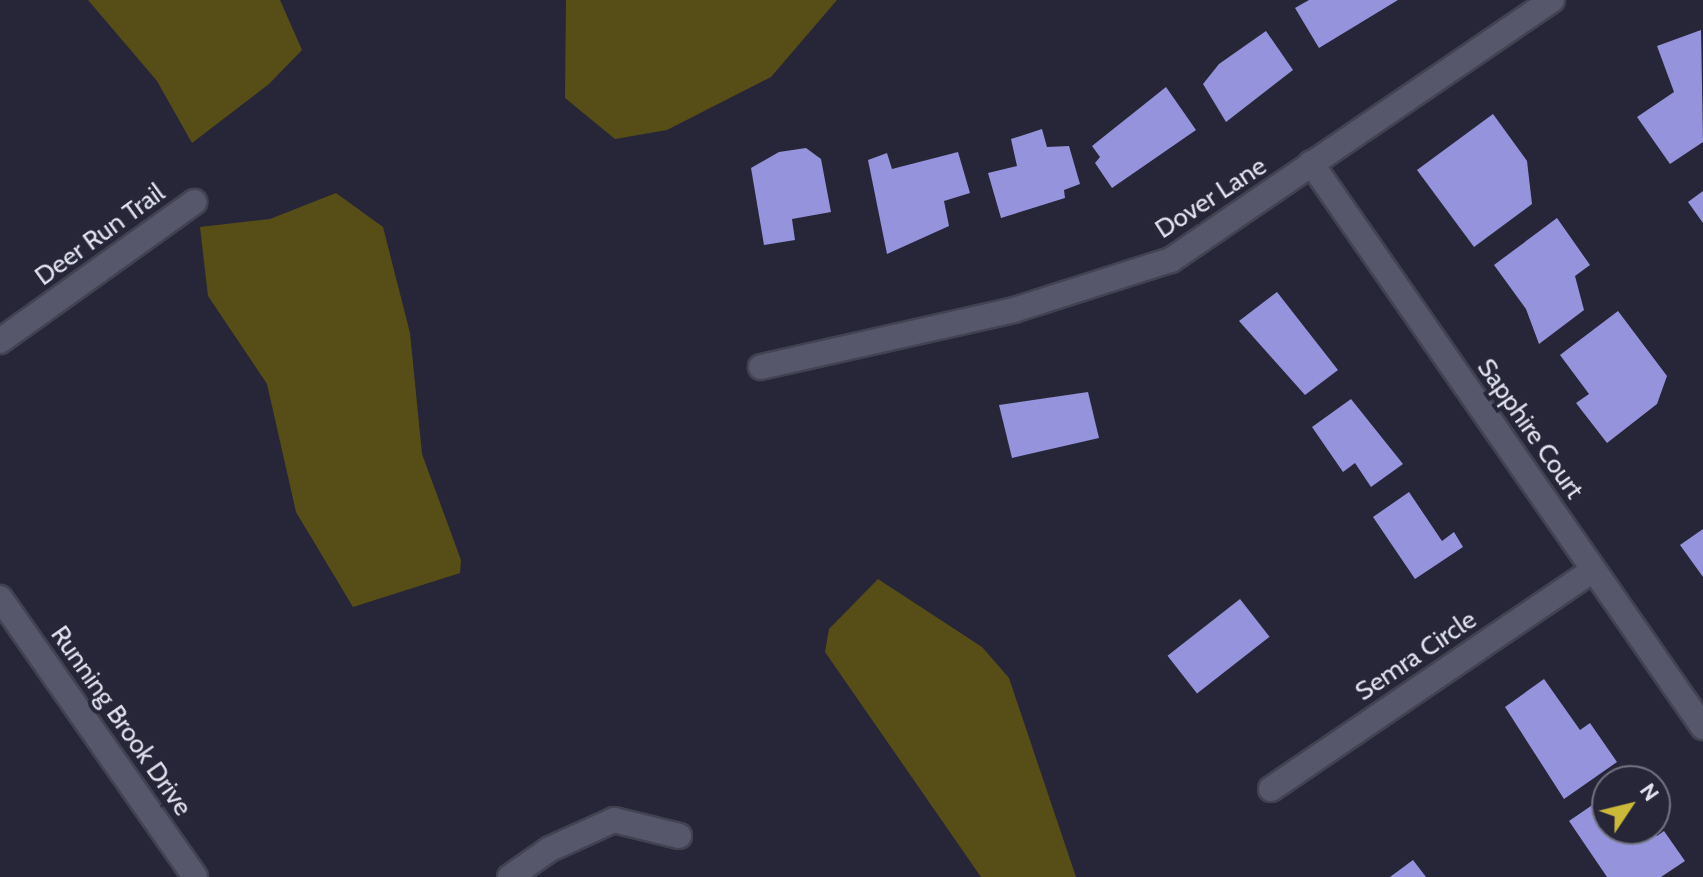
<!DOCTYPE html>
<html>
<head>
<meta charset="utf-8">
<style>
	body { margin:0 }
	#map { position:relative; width:1703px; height:877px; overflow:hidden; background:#262638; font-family:Cabin,sans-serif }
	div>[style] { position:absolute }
	.green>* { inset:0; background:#564e16 }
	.building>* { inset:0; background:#9593dc; transform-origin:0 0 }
	.roads { filter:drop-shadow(2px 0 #424251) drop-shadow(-2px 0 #424251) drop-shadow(0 2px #424251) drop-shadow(0 -2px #424251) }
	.minor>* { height:24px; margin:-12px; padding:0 12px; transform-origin:12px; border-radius:12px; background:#56576b }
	span { translate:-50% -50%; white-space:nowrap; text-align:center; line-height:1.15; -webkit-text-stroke:8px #262638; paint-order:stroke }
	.street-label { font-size:26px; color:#e2e3ef }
	.north { position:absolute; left:1591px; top:765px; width:80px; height:80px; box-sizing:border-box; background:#262638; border:2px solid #717281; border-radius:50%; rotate:55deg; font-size:22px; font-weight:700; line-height:32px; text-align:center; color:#e2e3ef }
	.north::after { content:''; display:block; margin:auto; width:28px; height:36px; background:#cbba39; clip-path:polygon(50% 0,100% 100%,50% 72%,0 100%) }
</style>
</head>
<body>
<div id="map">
	<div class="green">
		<div style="clip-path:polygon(88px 0,280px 0,302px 50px,269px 84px,192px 143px,157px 81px)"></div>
		<div style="clip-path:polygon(566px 0,837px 0,771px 77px,667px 130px,615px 139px,565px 98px)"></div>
		<div style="clip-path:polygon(336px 193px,383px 227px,410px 333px,422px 454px,461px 560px,460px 573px,353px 607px,296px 512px,267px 384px,208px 296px,200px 227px,270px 219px)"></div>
		<div style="clip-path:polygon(878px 579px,982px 647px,1009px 678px,1076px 877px,981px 877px,825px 652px,829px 629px)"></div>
	</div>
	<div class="building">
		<div style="clip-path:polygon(1309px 0,1398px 0,1319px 48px,1295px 8px)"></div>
		<div style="clip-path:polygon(1701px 30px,1703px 142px,1670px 164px,1637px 117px,1674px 92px,1657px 46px)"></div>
		<div style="clip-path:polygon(1266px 31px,1293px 70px,1226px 122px,1203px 84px,1219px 64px)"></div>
		<div style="clip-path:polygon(1166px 87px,1196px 130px,1112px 188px,1095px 163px,1100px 157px,1092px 146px)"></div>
		<div style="clip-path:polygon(1493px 114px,1527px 161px,1532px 204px,1474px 247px,1417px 170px)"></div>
		<div style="clip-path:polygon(1042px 129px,1047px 147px,1069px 146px,1080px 184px,1064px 190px,1065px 198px,1001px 218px,988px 173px,1017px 166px,1011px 139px)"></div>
		<div style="clip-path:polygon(806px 148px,821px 159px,831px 212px,792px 219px,795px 240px,764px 245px,751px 168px,779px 152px)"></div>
		<div style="clip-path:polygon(958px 152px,970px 193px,944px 201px,949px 226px,887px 254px,868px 160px,887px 153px,892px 169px)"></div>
		<div style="clip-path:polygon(1703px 191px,1703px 223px,1688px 202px)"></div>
		<div style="clip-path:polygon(1557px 218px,1590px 265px,1575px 276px,1584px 310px,1539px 344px,1526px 309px,1494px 265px)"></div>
		<div style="clip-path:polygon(1277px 292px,1338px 370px,1305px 395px,1239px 321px)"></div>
		<div style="clip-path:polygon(1618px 311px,1667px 376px,1657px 404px,1607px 443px,1576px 403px,1589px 394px,1560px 355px)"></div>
		<div style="clip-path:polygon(1088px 392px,1099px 438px,1012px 458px,999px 405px)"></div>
		<div style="clip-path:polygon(1351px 399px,1403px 464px,1371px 487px,1355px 463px,1343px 472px,1312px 427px)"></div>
		<div style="clip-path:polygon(1409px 492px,1442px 541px,1454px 532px,1463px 547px,1415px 579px,1373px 517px)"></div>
		<div style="clip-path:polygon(1703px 529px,1703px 577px,1680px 545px)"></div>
		<div style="left:1240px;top:599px;width:48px;height:92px;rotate:52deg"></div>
		<div style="clip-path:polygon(1544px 679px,1580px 730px,1590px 723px,1617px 762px,1564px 799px,1505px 707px)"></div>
		<div style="clip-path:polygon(1607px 795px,1607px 829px,1652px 829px,1657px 836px,1664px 831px,1685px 861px,1661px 877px,1607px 877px,1569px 821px)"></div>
		<div style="clip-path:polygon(1413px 860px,1426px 877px,1390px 877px)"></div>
	</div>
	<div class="roads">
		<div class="minor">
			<div style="left:1311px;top:163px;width:687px;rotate:55.2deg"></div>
			<div style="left:0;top:341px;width:239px;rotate:-35.6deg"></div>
			<div style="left:761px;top:367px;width:259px;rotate:-12.7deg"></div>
			<div style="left:1014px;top:310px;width:165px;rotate:-17.7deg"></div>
			<div style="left:1171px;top:260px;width:461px;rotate:-34.3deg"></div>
			<div style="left:0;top:598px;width:340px;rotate:55deg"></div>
			<div style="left:1271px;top:789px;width:389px;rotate:-34.2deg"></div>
			<div style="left:510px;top:877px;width:49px;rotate:-35deg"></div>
			<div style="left:550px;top:849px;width:70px;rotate:-24.4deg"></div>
			<div style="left:614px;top:820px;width:67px;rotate:13.8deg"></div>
		</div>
	</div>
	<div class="street-label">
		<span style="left:1211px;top:198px;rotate:-33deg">Dover Lane</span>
		<span style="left:100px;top:235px;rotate:-36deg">Deer Run Trail</span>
		<span style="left:1530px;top:429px;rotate:55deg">Sapphire Court</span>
		<span style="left:1416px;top:656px;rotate:-34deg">Semra Circle</span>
		<span style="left:121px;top:721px;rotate:55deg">Running Brook Drive</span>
	</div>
	<div class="north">N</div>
</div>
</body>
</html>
